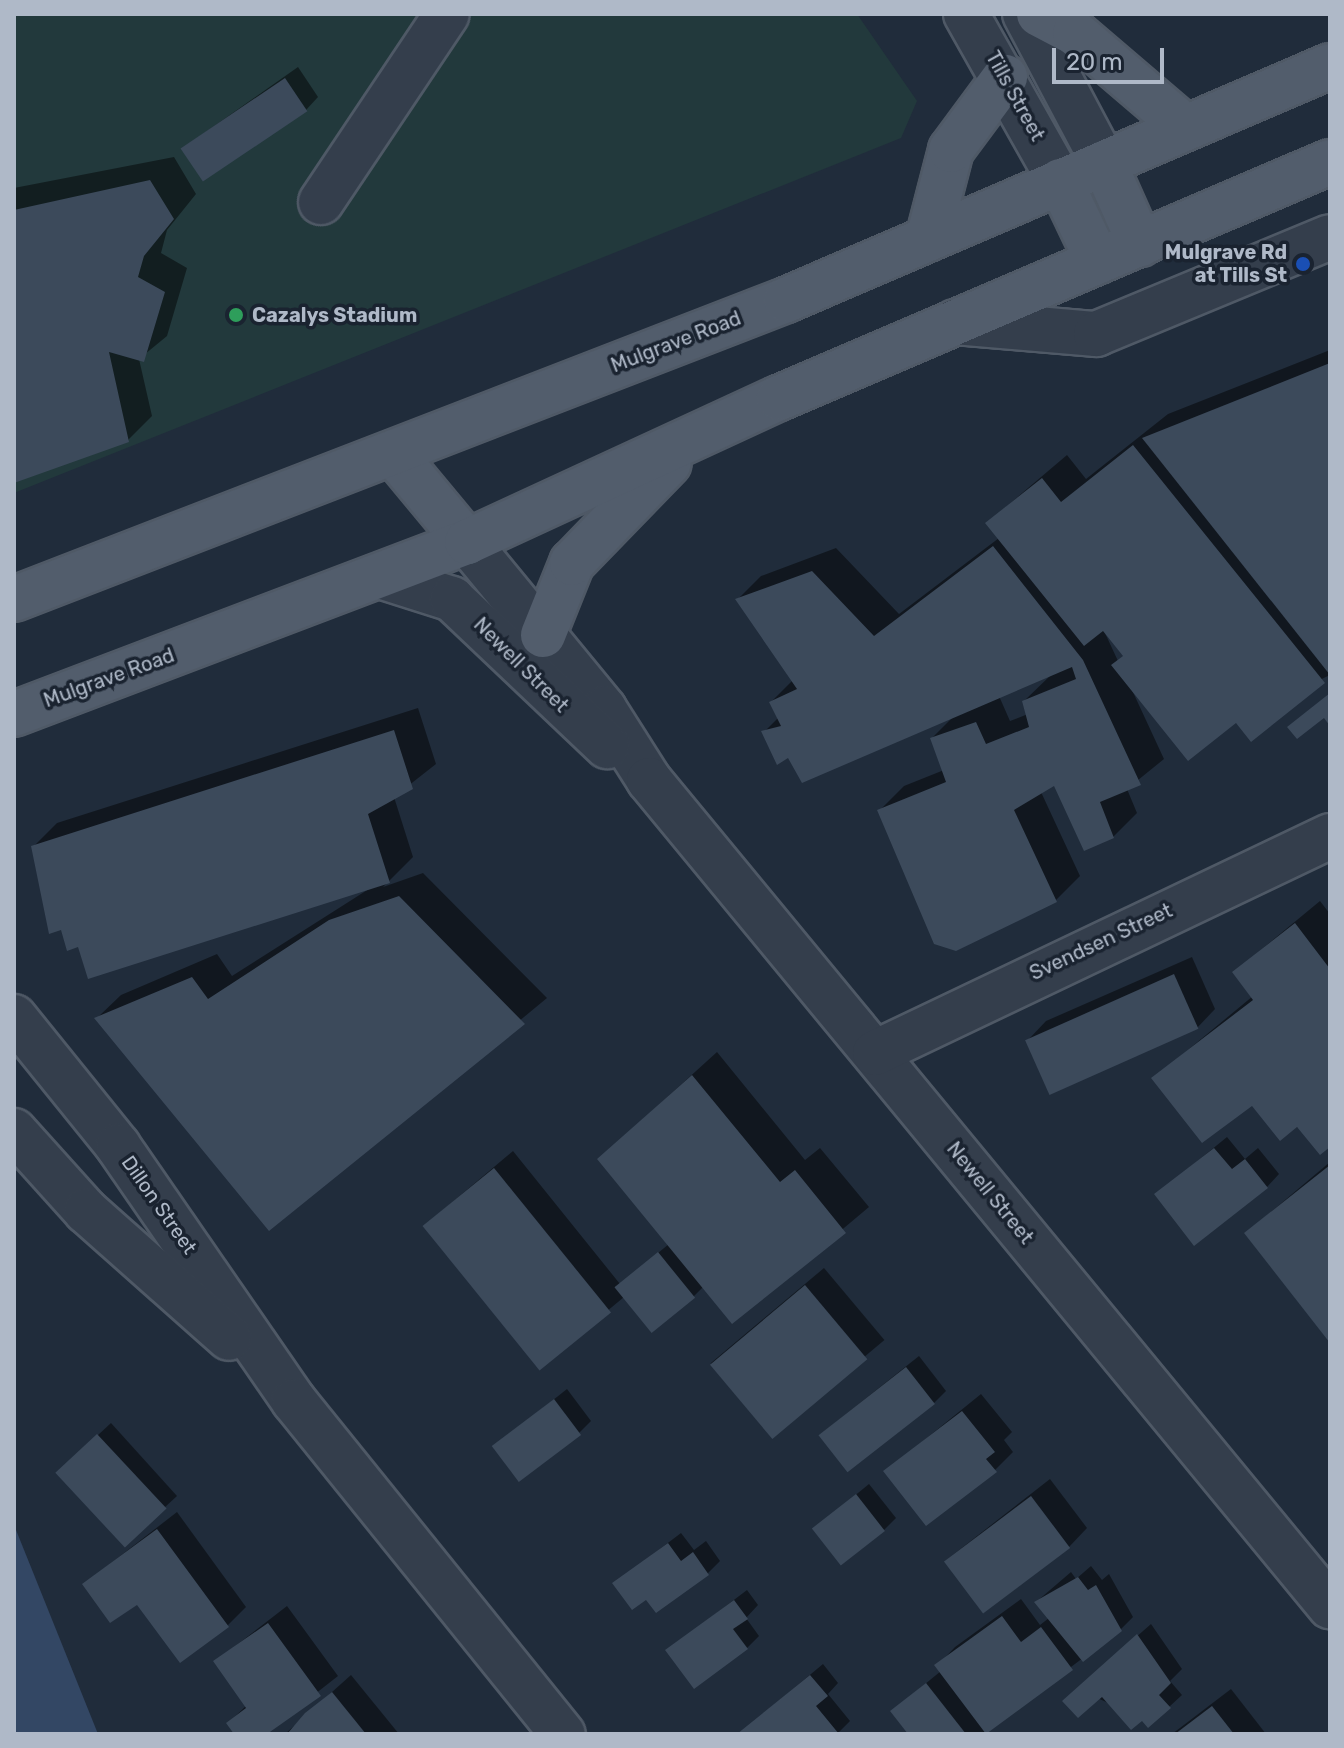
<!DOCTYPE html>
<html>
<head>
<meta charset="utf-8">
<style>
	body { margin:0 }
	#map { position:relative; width:1344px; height:1748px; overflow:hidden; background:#202c3b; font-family:Rubik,sans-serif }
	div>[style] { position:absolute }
	.green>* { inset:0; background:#22393c }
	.water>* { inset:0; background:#334764 }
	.shadow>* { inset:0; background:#0007; transform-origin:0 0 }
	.building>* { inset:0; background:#3c4a5b; transform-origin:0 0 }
	.roads { filter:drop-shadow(2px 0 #4f5966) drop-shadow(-2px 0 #4f5966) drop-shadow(0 2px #4f5966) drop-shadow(0 -2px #4f5966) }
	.minor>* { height:44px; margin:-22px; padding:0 22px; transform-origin:22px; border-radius:22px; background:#343e4c }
	.major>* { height:44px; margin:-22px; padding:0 22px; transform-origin:22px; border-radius:22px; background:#525d6c }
	.dots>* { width:22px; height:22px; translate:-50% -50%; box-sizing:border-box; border:4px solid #1a2330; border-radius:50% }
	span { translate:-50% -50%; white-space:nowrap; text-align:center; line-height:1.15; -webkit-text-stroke:7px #1a2330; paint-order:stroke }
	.street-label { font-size:20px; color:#afb9c8 }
	.poi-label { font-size:20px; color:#afb9c8; font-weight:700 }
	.right { translate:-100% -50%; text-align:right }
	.left { translate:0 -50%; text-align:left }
	.frame { position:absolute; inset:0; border:16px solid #afb9c8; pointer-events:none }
	.scale { position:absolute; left:1052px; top:48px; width:112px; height:36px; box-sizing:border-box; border:4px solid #afb9c8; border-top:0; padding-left:10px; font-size:24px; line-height:28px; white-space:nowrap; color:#afb9c8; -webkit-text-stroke:6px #1a2330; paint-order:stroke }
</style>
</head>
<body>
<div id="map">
	<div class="green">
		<div style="clip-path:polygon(14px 14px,857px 14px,917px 101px,901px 138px,14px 493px)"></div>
	</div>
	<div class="water">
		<div style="clip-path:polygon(14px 1525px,98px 1734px,14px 1734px)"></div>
	</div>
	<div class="shadow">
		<div style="clip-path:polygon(298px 67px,318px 97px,306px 110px,183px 148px)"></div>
		<div style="clip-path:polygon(174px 157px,196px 194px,167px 230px,161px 253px,187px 268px,167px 336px,139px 359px,152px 416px,128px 440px,14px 480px,14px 188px)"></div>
		<div style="clip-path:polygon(evenodd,1330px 350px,1330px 675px,1236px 720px,1132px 690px,1164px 759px,1127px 789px,1137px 813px,1113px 837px,1055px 783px,1041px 792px,1080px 876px,1056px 900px,956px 948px,880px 810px,904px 786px,944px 770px,932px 738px,955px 715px,789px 756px,764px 732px,779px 717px,771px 702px,793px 680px,738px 599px,761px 576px,836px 548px,899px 614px,999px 538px,987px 523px,1067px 455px,1086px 479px,1168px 414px,1330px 350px,1105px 633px,1125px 655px,1118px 661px,1105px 633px,1330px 350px,1052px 674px,1024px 701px,1028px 714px,1010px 721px,999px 696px,1052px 674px)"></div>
		<div style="clip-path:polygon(418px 708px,436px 764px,394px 797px,413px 857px,383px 887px,423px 873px,547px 998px,269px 1228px,97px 1018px,121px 995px,217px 954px,232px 976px,372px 887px,79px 944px,33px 847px,57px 823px)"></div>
		<div style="clip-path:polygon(1320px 901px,1330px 914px,1330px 1144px,1255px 1106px,1154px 1078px,1253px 996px,1234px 972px)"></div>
		<div style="clip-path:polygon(1192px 957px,1215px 1009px,1197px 1028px,1028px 1040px,1046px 1021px)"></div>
		<div style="clip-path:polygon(717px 1052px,805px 1160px,820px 1148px,869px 1207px,732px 1322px,704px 1286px,693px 1297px,624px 1297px,540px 1367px,425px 1225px,513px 1151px,620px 1284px,669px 1244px,599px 1159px)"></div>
		<div style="clip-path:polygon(1227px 1137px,1245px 1159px,1258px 1148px,1279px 1174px,1267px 1187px,1157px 1194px)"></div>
		<div style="clip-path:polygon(1330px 1162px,1330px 1340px,1246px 1233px)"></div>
		<div style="left:824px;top:1268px;width:94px;height:148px;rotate:50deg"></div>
		<div style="clip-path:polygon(919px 1356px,946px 1391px,934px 1403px,821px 1434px)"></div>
		<div style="clip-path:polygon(567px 1389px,591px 1421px,579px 1433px,495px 1446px)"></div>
		<div style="clip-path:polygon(981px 1394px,1012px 1432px,1004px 1440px,1013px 1452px,995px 1470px,886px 1471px)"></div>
		<div style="clip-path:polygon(111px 1423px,177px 1496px,164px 1508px,70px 1461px)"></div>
		<div style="clip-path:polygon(1050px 1479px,1087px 1528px,1069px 1547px,945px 1561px)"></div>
		<div style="clip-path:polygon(869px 1484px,896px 1518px,884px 1530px,814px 1529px)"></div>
		<div style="clip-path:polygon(177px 1512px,246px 1607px,228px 1625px,84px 1584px)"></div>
		<div style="clip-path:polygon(681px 1533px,694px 1550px,706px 1541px,720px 1561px,708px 1573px,656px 1610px,647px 1597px,615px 1583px)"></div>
		<div style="clip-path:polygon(1091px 1566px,1102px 1580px,1109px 1574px,1133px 1617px,1120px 1630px,982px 1734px,910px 1734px,892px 1711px,941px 1671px,937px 1666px,955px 1647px,1021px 1599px,1040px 1625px,1049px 1618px,1036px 1602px,1071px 1572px,1076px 1579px)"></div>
		<div style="clip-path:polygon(747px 1590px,758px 1605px,746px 1618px,759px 1636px,747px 1648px,668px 1650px)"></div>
		<div style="clip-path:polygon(287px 1606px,338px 1676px,264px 1734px,236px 1734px,228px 1723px,247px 1705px,216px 1661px)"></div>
		<div style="clip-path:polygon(1151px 1624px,1182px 1669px,1170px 1681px,1182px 1695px,1169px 1707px,1142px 1718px,1077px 1689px)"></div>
		<div style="clip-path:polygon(823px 1664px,838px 1683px,828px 1694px,850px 1721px,837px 1734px,739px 1734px)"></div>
		<div style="clip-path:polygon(351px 1675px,399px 1734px,285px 1734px)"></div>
		<div style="clip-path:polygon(1231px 1689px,1266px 1734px,1172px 1734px)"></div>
	</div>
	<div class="building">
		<div style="left:285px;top:78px;width:40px;height:126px;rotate:56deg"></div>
		<div style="clip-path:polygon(150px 180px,174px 219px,144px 256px,138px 277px,165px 292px,144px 362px,109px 352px,129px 442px,14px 483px,14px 210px)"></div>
		<div style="clip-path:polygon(1330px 363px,1330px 675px,1142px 438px)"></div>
		<div style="clip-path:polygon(1133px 445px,1325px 683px,1251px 742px,1236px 723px,1188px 761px,1111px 665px,1123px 656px,1103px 631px,1084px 646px,985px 523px,1042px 478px,1061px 502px)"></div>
		<div style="clip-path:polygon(993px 546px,1083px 660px,1141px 785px,1100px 802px,1114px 838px,1084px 851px,1054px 786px,1014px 810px,1057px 902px,956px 951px,934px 944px,877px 810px,946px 782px,930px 738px,976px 722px,986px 744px,1029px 727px,1022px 701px,1076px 679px,1072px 667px,802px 783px,788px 758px,777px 765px,761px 731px,781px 726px,769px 702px,797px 689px,735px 599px,812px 571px,874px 636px)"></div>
		<div style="clip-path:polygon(1330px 693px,1330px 726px,1324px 718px,1297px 739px,1287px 727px)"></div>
		<div style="clip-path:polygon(394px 730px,413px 789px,368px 814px,390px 883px,88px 979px,78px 947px,67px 951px,61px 930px,49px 934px,31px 846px)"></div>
		<div style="clip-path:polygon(399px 896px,525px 1024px,269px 1231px,94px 1018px,192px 977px,208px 999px,329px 920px)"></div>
		<div style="clip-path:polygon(1295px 923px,1330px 969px,1330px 1147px,1320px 1155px,1297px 1127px,1280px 1141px,1252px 1106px,1202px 1143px,1151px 1078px,1253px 1000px,1232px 972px)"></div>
		<div style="left:1174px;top:974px;width:60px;height:163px;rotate:66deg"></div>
		<div style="clip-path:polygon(692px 1075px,780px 1182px,795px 1170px,846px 1233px,732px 1324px,597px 1159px)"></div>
		<div style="clip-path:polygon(1214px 1148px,1232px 1169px,1245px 1159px,1268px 1188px,1194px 1246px,1154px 1194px)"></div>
		<div style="clip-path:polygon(1330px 1165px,1330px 1343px,1244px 1233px)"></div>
		<div style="left:494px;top:1168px;width:186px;height:92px;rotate:51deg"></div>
		<div style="left:658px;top:1252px;width:59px;height:56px;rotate:51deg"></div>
		<div style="left:805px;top:1285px;width:97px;height:124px;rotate:50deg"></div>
		<div style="left:906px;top:1367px;width:47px;height:111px;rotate:52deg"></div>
		<div style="left:554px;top:1399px;width:45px;height:78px;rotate:53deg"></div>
		<div style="clip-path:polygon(962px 1411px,995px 1452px,986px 1459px,997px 1472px,926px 1526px,883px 1471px)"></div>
		<div style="left:97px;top:1434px;width:102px;height:57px;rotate:47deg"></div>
		<div style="left:856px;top:1494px;width:47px;height:56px;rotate:52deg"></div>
		<div style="left:1031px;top:1496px;width:65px;height:109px;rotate:53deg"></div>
		<div style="clip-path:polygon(157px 1529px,229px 1627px,180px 1663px,137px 1605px,110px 1623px,82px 1584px)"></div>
		<div style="clip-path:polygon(668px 1543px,681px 1561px,693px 1552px,709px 1575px,656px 1613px,646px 1600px,632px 1610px,612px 1583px)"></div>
		<div style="clip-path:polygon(1078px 1577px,1088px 1590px,1096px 1585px,1122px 1631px,1083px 1662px,1034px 1602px)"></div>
		<div style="clip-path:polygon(734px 1600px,748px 1619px,733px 1629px,748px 1649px,694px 1689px,665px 1650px)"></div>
		<div style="clip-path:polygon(1002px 1616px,1021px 1642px,1041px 1627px,1073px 1670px,986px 1734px,934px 1665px)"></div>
		<div style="clip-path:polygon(268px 1623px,321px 1696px,267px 1734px,234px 1734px,226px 1723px,246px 1708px,213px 1661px)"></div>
		<div style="clip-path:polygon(1137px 1634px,1171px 1683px,1159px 1695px,1171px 1708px,1148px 1728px,1142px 1721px,1131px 1730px,1102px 1697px,1078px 1718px,1062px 1701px)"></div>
		<div style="clip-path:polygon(810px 1675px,828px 1696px,816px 1706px,839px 1734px,737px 1734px)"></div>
		<div style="clip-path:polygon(926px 1683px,966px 1734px,908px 1734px,890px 1711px)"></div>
		<div style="clip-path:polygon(332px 1692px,366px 1734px,287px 1734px,305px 1713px)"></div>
		<div style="clip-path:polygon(1212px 1706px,1234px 1734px,1175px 1734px)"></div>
	</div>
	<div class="roads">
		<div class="minor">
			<div style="left:966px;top:14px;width:192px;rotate:60.6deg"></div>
			<div style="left:1025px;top:14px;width:169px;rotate:62.1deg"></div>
			<div style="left:321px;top:202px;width:226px;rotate:-56.2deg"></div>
			<div style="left:955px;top:322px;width:142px;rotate:4.9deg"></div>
			<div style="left:1096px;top:334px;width:253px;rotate:-22.5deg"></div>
			<div style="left:467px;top:542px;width:216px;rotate:50.6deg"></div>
			<div style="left:604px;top:709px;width:84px;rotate:57.6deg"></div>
			<div style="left:649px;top:780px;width:1071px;rotate:50.5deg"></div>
			<div style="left:380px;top:576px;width:76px;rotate:17.7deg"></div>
			<div style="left:452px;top:599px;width:214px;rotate:43.5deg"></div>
			<div style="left:14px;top:1017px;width:166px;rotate:51.1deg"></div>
			<div style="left:118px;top:1146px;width:310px;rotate:55.4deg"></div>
			<div style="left:294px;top:1401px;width:428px;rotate:51.1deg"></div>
			<div style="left:875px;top:1053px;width:504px;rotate:-25.5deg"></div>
			<div style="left:14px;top:1131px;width:108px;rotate:48deg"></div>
			<div style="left:86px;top:1211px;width:191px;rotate:41.6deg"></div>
		</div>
		<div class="major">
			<div style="left:1039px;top:14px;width:41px;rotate:27.8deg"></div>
			<div style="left:1075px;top:33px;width:145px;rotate:40.5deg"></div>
			<div style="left:1104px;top:163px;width:89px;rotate:66deg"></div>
			<div style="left:1060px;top:181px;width:89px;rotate:64.6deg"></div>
			<div style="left:928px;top:239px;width:92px;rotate:-75.5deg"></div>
			<div style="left:951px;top:150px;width:91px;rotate:-53.5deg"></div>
			<div style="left:393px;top:453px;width:116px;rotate:50.3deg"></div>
			<div style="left:14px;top:599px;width:828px;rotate:-21.17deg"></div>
			<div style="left:786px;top:300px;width:592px;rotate:-23.27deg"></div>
			<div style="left:543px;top:635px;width:78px;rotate:-68.1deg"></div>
			<div style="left:572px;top:563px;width:139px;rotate:-45.9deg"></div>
			<div style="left:14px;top:714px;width:485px;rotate:-20.8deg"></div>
			<div style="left:467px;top:542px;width:344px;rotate:-24.8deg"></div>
			<div style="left:779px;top:398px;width:599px;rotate:-23.19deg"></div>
		</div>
	</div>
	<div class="dots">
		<div style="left:1303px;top:264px;background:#1a4fb4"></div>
		<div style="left:236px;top:315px;background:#2e9e5b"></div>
	</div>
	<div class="street-label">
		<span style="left:1015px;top:96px;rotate:61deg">Tills Street</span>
		<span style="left:676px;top:342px;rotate:-21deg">Mulgrave Road</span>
		<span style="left:521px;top:665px;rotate:45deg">Newell Street</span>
		<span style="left:109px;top:678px;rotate:-20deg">Mulgrave Road</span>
		<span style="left:1101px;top:942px;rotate:-25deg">Svendsen Street</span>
		<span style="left:990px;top:1193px;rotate:51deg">Newell Street</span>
		<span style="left:159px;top:1205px;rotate:55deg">Dillon Street</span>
	</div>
	<div class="poi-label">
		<span class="right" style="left:1287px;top:264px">Mulgrave Rd<br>at Tills St</span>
		<span class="left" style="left:252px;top:315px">Cazalys Stadium</span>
	</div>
	<div class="frame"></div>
	<div class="scale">20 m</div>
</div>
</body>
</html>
